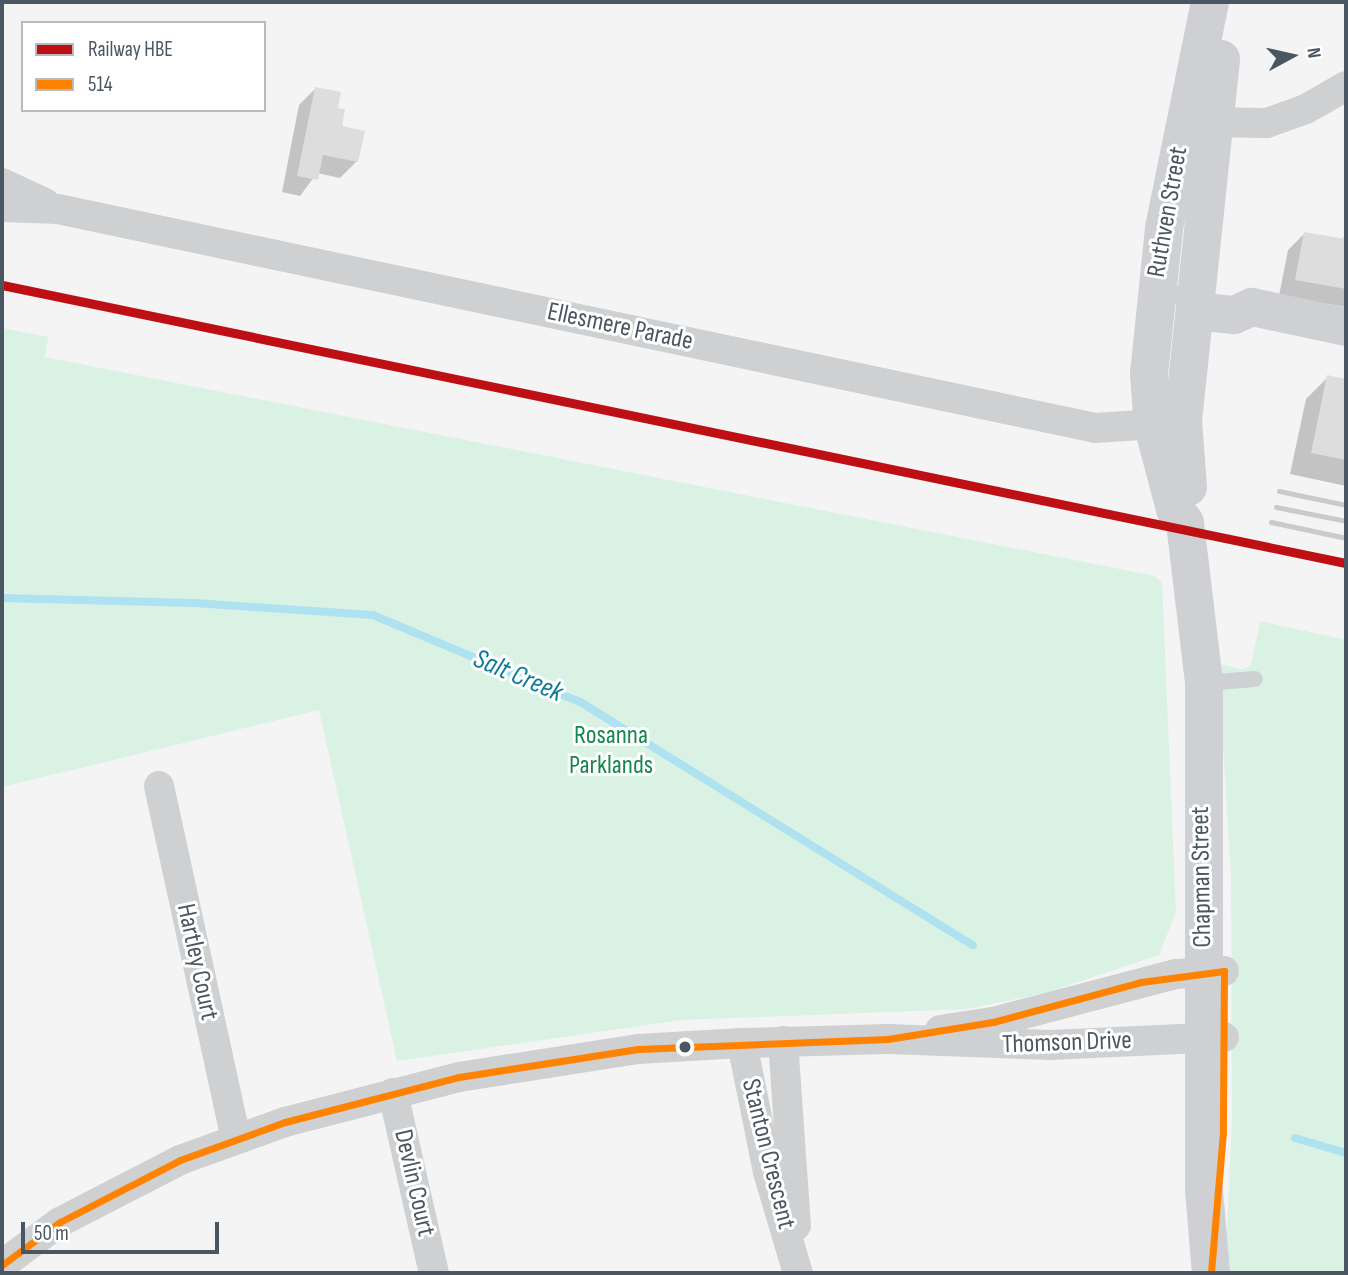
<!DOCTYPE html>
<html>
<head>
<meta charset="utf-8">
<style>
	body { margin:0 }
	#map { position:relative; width:1348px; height:1275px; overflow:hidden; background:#f4f4f4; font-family:"Sofia Sans Condensed",sans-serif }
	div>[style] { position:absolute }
	.green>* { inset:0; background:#d9f2e3 }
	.shadow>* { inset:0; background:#0003 }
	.stream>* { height:8px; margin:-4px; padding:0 4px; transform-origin:4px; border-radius:4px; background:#aee2f0 }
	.building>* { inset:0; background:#ddddde }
	.lane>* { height:16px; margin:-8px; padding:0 8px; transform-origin:8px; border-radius:8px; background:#ced0d2 }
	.street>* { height:30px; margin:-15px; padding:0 15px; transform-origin:15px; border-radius:15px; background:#ced0d2 }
	.secondary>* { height:38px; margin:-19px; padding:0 19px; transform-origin:19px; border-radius:19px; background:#ced0d4 }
	.rail>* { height:5px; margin:-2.5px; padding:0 2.5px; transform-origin:2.5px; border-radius:2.5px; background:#c9cacc }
	.bus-1>* { height:7px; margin:-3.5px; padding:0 3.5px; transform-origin:3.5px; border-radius:3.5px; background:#ff8200 }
	.rail-1>* { height:9px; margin:-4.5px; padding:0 4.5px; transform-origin:4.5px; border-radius:4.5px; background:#be1014 }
	.dots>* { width:19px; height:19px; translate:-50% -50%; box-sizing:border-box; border:4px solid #fff; border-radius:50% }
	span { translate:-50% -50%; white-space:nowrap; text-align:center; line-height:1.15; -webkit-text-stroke:6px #fff; paint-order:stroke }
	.street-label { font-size:26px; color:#4a5661 }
	.park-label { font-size:26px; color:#17864f }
	.water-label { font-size:28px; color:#0c7c9b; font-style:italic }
	.frame { position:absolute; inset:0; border:4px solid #4a5661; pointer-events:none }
	.legend { position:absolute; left:21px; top:21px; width:245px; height:91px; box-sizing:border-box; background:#fff; border:2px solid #b7bbc0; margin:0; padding:9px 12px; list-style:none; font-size:21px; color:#4a5661 }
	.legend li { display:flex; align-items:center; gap:14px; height:35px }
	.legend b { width:35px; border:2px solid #b7bbc0 }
	.north { position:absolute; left:1257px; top:21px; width:70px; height:70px; -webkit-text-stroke:5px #fff; paint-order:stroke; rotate:82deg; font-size:19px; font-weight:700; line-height:28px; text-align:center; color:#4a5661 }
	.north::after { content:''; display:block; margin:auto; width:24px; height:32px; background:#4a5661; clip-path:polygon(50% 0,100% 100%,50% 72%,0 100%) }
	.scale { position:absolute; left:21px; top:1222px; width:198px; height:32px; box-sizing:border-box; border:4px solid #4a5661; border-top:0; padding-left:9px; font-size:21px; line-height:24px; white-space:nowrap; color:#4a5661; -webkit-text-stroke:5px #fff; paint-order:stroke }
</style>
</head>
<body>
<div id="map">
	<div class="green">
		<div style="clip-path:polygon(2px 328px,48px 337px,45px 357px,1155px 576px,1162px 582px,1176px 912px,1159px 955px,1045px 993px,967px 1009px,681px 1020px,397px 1061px,319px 710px,2px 787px)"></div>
		<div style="clip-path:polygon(1260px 621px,1346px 640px,1346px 1273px,1225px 1273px,1232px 1121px,1231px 875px,1218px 664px,1242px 669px,1251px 665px)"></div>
	</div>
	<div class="shadow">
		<div style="clip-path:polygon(316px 88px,336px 109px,357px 161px,340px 178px,317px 173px,300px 196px,282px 192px,299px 105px)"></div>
		<div style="clip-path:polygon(1346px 227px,1346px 307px,1279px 296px,1288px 250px,1304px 234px,1343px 240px)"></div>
		<div style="clip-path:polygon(1328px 377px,1346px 381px,1346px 486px,1290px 474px,1306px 399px)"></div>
	</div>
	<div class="stream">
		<div style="left:2px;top:598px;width:193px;rotate:1.5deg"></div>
		<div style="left:195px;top:603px;width:178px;rotate:3.9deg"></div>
		<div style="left:373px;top:615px;width:227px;rotate:22.8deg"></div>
		<div style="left:582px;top:703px;width:460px;rotate:31.8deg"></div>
		<div style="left:1295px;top:1138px;width:53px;rotate:16.4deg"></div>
	</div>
	<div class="building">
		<div style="clip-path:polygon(315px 87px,341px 92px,338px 108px,345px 109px,342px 126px,365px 131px,358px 162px,323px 155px,318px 180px,297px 176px)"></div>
		<div style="clip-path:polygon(1304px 232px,1346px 239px,1346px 289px,1295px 280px)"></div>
		<div style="clip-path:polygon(1327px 375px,1346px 379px,1346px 460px,1311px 453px)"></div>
	</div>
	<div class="lane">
		<div style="left:1204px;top:683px;width:51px;rotate:-4.5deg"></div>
	</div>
	<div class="street">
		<div style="left:1195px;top:122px;width:72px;rotate:0.8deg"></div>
		<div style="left:1267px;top:123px;width:41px;rotate:-19.7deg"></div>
		<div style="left:1306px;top:109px;width:46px;rotate:-29.9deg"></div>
		<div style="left:2px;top:183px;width:47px;rotate:24.9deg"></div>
		<div style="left:2px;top:207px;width:56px;rotate:2deg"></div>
		<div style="left:58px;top:209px;width:1060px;rotate:11.92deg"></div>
		<div style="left:1095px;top:428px;width:77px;rotate:-3.7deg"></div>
		<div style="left:159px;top:786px;width:361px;rotate:77.7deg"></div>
		<div style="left:940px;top:1030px;width:54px;rotate:-8.6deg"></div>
		<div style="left:993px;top:1022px;width:189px;rotate:-14.7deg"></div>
		<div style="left:1176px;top:974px;width:48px;rotate:-3.6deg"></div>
		<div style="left:783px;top:1041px;width:185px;rotate:86deg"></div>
		<div style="left:742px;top:1043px;width:132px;rotate:78.6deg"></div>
		<div style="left:768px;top:1172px;width:105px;rotate:73.5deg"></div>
		<div style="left:393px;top:1093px;width:185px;rotate:77.2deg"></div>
		<div style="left:2px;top:1265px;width:72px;rotate:-36.6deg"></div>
		<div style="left:60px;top:1222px;width:135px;rotate:-27.3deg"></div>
		<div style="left:180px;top:1160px;width:112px;rotate:-19.9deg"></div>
		<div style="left:285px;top:1122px;width:180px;rotate:-14.5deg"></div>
		<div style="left:459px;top:1077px;width:181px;rotate:-8.9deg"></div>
		<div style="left:638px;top:1049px;width:104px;rotate:-3.3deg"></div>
		<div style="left:742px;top:1043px;width:146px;rotate:-1.6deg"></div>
		<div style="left:888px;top:1039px;width:162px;rotate:2.1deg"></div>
		<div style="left:1050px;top:1045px;width:174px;rotate:-2.6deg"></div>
	</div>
	<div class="secondary">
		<div style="left:1210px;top:2px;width:232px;rotate:101.5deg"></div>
		<div style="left:1164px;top:229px;width:146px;rotate:95.9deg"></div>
		<div style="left:1149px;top:374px;width:52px;rotate:85.6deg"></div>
		<div style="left:1153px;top:426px;width:86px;rotate:75.2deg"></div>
		<div style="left:1175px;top:509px;width:17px;rotate:54deg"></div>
		<div style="left:1185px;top:523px;width:161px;rotate:83.2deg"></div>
		<div style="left:1204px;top:683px;width:507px;rotate:90deg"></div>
		<div style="left:1204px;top:1190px;width:83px;rotate:85.2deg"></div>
		<div style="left:1193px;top:297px;width:19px;rotate:54deg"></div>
		<div style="left:1204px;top:312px;width:30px;rotate:6deg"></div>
		<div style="left:1234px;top:315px;width:20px;rotate:-24deg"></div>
		<div style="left:1252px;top:307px;width:96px;rotate:12deg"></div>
		<div style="left:1188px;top:487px;width:66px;rotate:-94.3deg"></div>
		<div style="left:1183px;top:421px;width:364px;rotate:-84deg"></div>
	</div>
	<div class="rail">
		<div style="left:1279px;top:491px;width:68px;rotate:11.8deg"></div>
		<div style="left:1276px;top:507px;width:71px;rotate:11.3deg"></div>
		<div style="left:1271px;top:522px;width:77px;rotate:12deg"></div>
	</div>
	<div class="bus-1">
		<div style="left:2px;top:1265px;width:72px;rotate:-36.6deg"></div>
		<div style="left:60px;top:1222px;width:135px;rotate:-27.3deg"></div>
		<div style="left:180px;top:1160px;width:112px;rotate:-19.9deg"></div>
		<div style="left:285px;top:1122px;width:180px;rotate:-14.5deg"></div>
		<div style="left:459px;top:1077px;width:181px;rotate:-8.9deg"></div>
		<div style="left:638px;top:1049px;width:250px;rotate:-2.3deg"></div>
		<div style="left:888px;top:1039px;width:106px;rotate:-9.2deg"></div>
		<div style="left:993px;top:1022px;width:153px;rotate:-15.1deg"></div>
		<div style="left:1141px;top:982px;width:84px;rotate:-7.5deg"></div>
		<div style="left:1224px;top:971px;width:161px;rotate:90.4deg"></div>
		<div style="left:1223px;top:1132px;width:142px;rotate:94.9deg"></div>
	</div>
	<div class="rail-1">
		<div style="left:2px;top:285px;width:1372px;rotate:11.69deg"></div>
	</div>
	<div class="dots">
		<div style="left:685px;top:1047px;background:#4a5661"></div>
	</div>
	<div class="street-label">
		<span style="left:1168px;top:212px;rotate:-80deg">Ruthven Street</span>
		<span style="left:620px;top:327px;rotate:12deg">Ellesmere Parade</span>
		<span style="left:1202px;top:877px;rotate:-91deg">Chapman Street</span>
		<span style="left:197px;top:962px;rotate:78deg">Hartley Court</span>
		<span style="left:1067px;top:1043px;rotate:-2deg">Thomson Drive</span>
		<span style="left:768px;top:1154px;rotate:76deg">Stanton Crescent</span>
		<span style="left:414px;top:1183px;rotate:77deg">Devlin Court</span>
	</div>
	<div class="park-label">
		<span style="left:611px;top:751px">Rosanna<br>Parklands</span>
	</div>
	<div class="water-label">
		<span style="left:518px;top:676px;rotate:23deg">Salt Creek</span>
	</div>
	<div class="frame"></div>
	<ul class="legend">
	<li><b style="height:9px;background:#be1014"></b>Railway HBE</li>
	<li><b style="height:9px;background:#ff8200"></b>514</li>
	</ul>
	<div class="north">N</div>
	<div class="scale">50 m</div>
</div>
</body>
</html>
